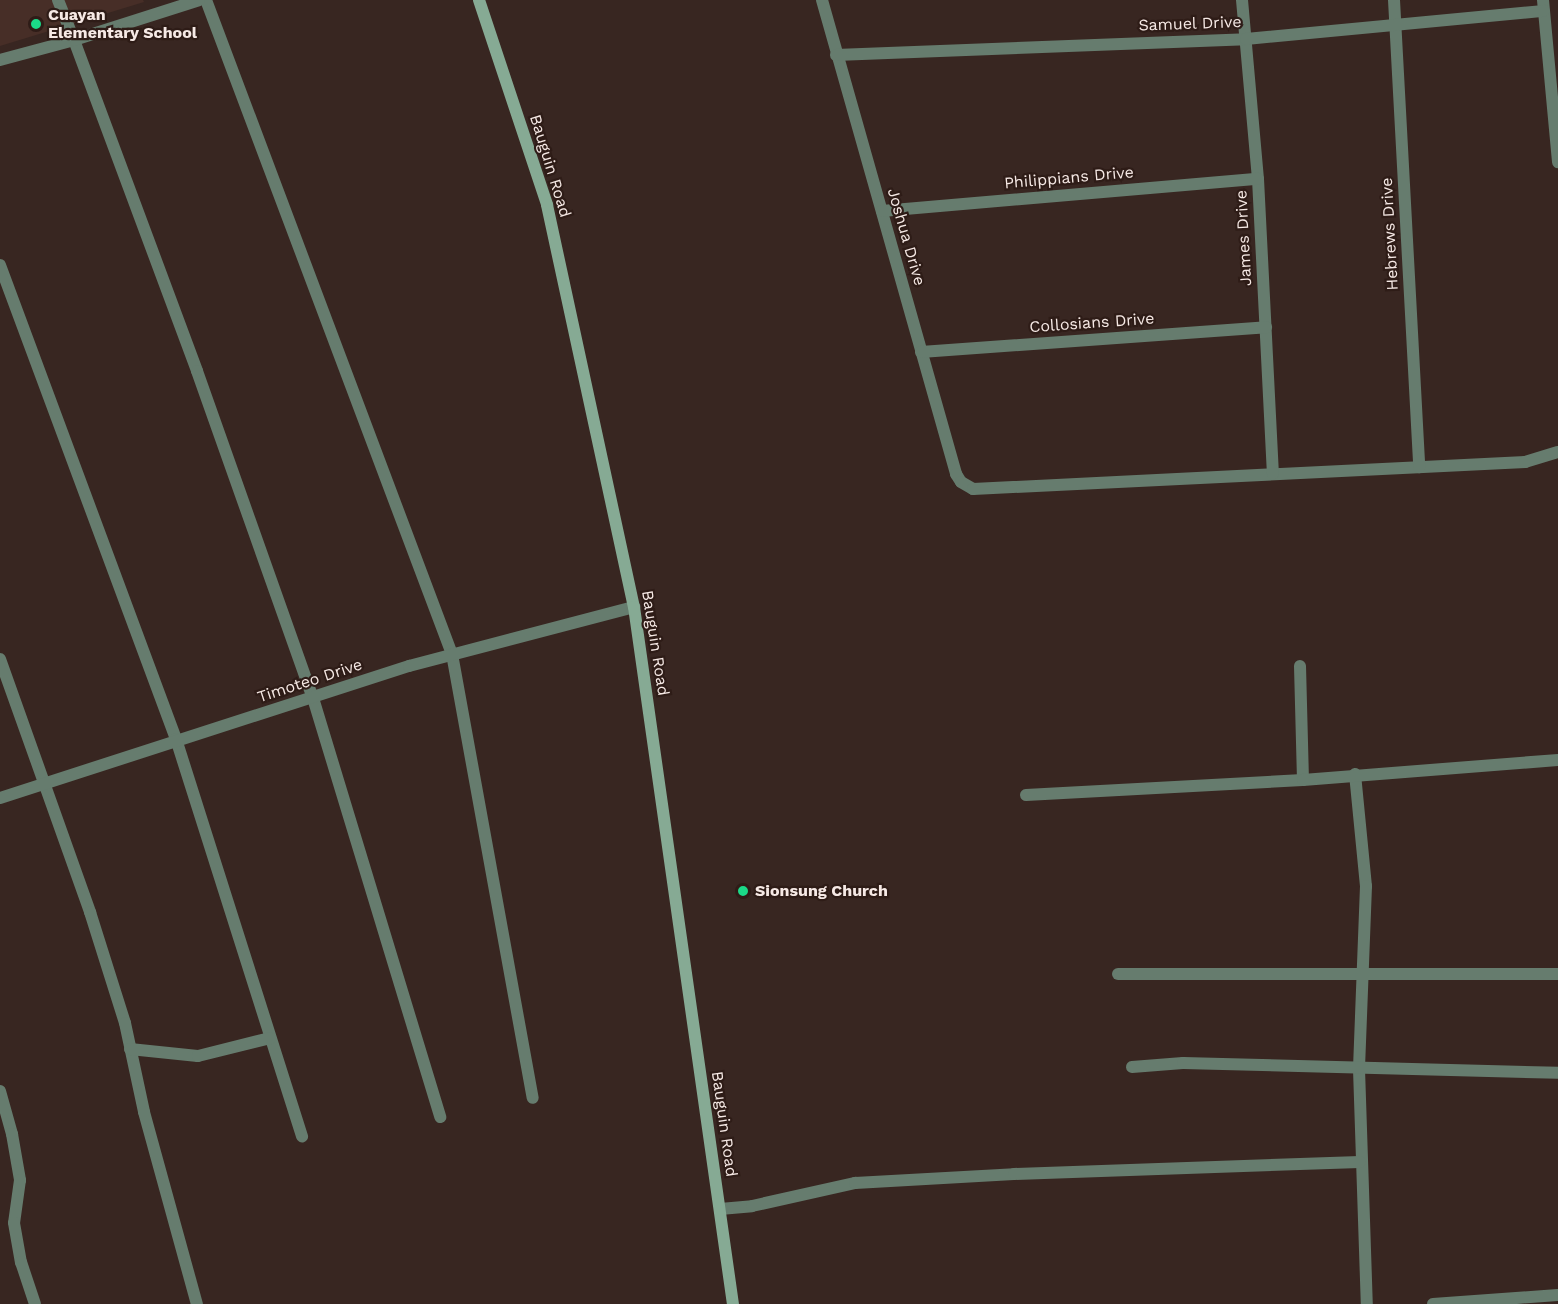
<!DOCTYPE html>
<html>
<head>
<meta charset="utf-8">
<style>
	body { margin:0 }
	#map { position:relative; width:1558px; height:1304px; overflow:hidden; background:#382621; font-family:"Work Sans",sans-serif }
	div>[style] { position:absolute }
	.built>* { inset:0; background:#472e27 }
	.lane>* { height:12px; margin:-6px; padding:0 6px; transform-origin:6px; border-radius:6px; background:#667c6e }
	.street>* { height:12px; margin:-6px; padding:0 6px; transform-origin:6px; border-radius:6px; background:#667c6e }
	.secondary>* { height:12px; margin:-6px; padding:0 6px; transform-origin:6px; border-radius:6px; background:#86aa94 }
	.dots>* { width:16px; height:16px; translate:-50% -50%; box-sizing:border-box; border:3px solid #2e1c17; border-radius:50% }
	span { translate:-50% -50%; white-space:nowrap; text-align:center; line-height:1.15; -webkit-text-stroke:4.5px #2e1c17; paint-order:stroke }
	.poi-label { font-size:16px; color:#f6e9e5; font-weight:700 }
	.left { translate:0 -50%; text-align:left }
	.street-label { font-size:16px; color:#f6e9e5 }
</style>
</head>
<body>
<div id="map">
	<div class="built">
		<div style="clip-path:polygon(0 0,143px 0,144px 2px,0 46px)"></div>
	</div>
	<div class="lane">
		<div style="left:58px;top:0;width:43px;rotate:68.2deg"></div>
	</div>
	<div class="street">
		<div style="left:206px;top:0;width:699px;rotate:69.39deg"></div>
		<div style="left:452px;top:654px;width:451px;rotate:79.7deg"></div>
		<div style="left:822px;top:0;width:493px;rotate:74.2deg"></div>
		<div style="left:956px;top:474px;width:9px;rotate:58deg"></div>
		<div style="left:961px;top:482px;width:14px;rotate:30deg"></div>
		<div style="left:973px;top:489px;width:553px;rotate:-2.8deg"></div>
		<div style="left:1525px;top:462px;width:34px;rotate:-17deg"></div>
		<div style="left:1242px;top:0;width:180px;rotate:84.9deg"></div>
		<div style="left:1258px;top:179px;width:295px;rotate:87.1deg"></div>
		<div style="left:1394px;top:0;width:468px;rotate:86.9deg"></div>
		<div style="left:1543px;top:0;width:163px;rotate:84.7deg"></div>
		<div style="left:74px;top:40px;width:353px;rotate:69.6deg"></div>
		<div style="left:197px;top:371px;width:347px;rotate:70.5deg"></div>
		<div style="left:313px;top:698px;width:438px;rotate:73.1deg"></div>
		<div style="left:836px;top:55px;width:410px;rotate:-2.2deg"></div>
		<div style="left:1246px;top:39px;width:299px;rotate:-5.4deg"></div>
		<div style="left:0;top:60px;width:77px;rotate:-15.1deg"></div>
		<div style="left:74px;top:40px;width:131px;rotate:-17.7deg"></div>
		<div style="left:882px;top:211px;width:377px;rotate:-4.9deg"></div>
		<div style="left:0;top:265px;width:506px;rotate:69.63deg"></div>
		<div style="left:176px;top:739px;width:417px;rotate:72.4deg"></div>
		<div style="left:921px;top:352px;width:346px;rotate:-4.1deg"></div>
		<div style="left:0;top:659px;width:269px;rotate:70.4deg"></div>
		<div style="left:90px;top:912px;width:116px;rotate:72.5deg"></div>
		<div style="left:125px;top:1023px;width:91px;rotate:77.9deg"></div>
		<div style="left:144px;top:1112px;width:199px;rotate:74.6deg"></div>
		<div style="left:1300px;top:666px;width:114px;rotate:88.5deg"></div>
		<div style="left:1355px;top:774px;width:113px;rotate:84.4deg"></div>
		<div style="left:1366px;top:886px;width:183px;rotate:92.2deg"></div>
		<div style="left:1359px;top:1069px;width:235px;rotate:88.1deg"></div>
		<div style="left:1026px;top:795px;width:277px;rotate:-3.1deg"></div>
		<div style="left:1303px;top:780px;width:256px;rotate:-4.5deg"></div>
		<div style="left:0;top:798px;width:430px;rotate:-17.9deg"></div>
		<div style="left:409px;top:666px;width:233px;rotate:-14.7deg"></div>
		<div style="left:1118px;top:974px;width:440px"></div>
		<div style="left:130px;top:1049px;width:68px;rotate:5.9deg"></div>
		<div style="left:198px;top:1056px;width:74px;rotate:-14deg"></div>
		<div style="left:1132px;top:1067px;width:51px;rotate:-4.5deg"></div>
		<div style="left:1183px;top:1063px;width:375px;rotate:1.5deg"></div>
		<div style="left:0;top:1091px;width:45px;rotate:74.4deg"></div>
		<div style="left:12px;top:1134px;width:47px;rotate:80.1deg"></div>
		<div style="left:20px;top:1180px;width:43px;rotate:97.9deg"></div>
		<div style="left:14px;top:1223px;width:40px;rotate:80deg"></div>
		<div style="left:21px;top:1262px;width:44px;rotate:71.6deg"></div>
		<div style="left:720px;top:1209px;width:32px;rotate:-5deg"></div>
		<div style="left:752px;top:1206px;width:106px;rotate:-12.6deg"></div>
		<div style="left:855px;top:1183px;width:159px;rotate:-3.2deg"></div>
		<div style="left:1014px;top:1174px;width:346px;rotate:-2deg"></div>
		<div style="left:1433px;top:1304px;width:125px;rotate:-4.1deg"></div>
	</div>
	<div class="secondary">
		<div style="left:479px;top:0;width:216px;rotate:71.6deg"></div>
		<div style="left:547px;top:205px;width:411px;rotate:77.8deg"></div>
		<div style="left:634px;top:607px;width:704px;rotate:81.92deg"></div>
	</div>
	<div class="dots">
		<div style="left:36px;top:24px;background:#1bd988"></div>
		<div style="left:743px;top:891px;background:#1bd988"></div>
	</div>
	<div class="poi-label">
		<span class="left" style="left:48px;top:24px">Cuayan<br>Elementary School</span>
		<span class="left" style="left:755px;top:891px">Sionsung Church</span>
	</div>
	<div class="street-label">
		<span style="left:1190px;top:24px;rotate:-2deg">Samuel Drive</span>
		<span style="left:550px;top:166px;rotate:73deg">Bauguin Road</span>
		<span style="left:1069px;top:178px;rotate:-5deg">Philippians Drive</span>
		<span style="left:1390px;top:234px;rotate:-93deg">Hebrews Drive</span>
		<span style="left:906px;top:237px;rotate:74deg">Joshua Drive</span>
		<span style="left:1244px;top:238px;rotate:-93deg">James Drive</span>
		<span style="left:1092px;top:323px;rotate:-4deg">Collosians Drive</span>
		<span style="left:655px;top:643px;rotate:81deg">Bauguin Road</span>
		<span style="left:310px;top:681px;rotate:-18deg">Timoteo Drive</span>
		<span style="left:724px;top:1124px;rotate:82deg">Bauguin Road</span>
	</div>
</div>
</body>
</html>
